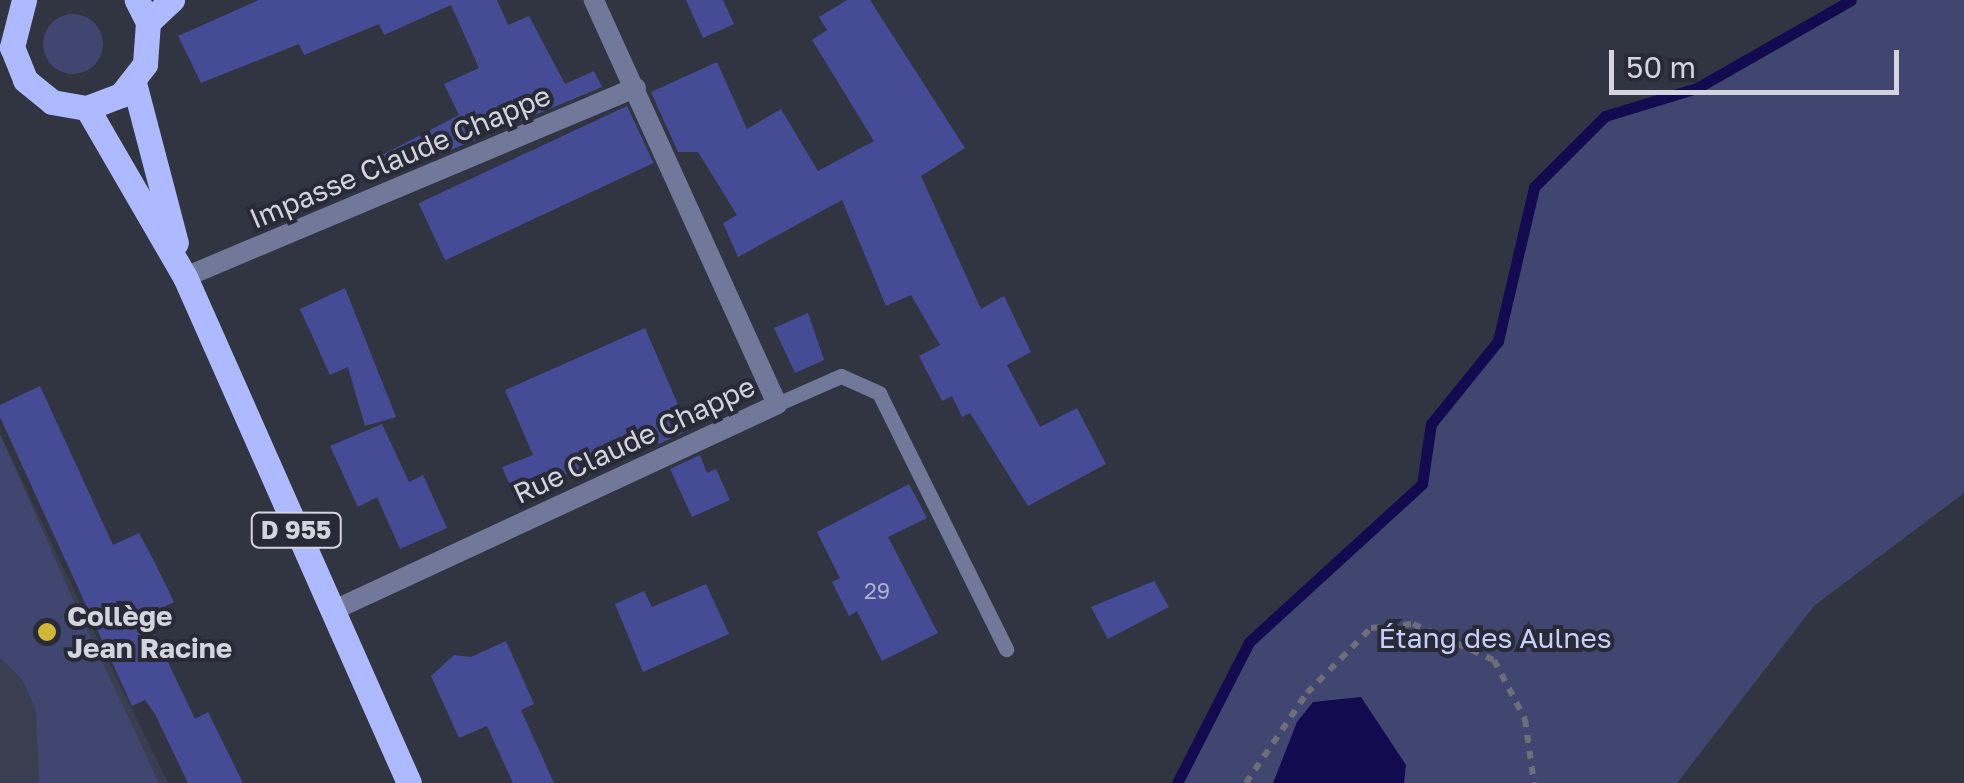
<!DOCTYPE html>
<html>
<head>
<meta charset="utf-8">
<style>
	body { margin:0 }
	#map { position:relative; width:1964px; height:783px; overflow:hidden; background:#313441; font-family:"Golos Text",sans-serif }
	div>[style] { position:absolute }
	.built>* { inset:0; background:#3a3e51 }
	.green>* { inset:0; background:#404670 }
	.round { border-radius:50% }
	.water>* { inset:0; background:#130b50 }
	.stream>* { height:11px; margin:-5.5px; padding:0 5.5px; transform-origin:5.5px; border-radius:5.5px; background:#130b50 }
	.building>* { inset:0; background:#454c95; transform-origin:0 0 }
	.path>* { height:6px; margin-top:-3px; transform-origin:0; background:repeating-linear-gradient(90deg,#6c6e7a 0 8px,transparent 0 16px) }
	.lane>* { height:15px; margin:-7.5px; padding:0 7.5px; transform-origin:7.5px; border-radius:7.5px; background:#72789a }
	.street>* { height:20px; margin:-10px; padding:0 10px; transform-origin:10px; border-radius:10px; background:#72789a }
	.primary>* { height:25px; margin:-12.5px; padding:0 12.5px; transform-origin:12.5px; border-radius:12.5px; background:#aebaff }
	.dots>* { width:28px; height:28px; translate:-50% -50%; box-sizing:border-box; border:5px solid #282a37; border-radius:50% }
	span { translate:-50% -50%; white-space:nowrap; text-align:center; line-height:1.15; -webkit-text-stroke:8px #282a37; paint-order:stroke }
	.number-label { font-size:22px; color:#b0b2cb }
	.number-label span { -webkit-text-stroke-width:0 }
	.shield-label span { padding:2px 8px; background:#282a37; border:2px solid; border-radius:8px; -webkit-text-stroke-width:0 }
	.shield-label { font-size:25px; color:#d3d4dd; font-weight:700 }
	.street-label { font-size:28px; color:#d3d4dd }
	.poi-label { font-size:28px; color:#d3d4dd; font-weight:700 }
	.left { translate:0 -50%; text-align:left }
	.park-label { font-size:28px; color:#c7cff9 }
	.scale { position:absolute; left:1609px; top:50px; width:290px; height:45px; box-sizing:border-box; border:5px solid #d3d4dd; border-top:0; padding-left:12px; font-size:30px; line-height:35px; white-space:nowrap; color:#d3d4dd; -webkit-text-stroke:8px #282a37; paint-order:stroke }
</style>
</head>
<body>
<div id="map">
	<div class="built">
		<div style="clip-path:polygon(0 434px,75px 592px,168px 783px,0 783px)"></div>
	</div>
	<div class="green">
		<div style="clip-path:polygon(1852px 0,1964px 0,1964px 493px,1814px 606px,1677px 783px,1177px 783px,1249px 642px,1421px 485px,1431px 425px,1498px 342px,1534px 188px,1605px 116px,1697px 89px)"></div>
		<div class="round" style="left:43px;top:14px;width:60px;height:60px"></div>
		<div style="clip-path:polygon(0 434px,71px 595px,159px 783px,39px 783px,36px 710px,22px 679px,0 658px)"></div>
	</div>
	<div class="water">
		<div style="clip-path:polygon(1361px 697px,1406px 765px,1404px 783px,1273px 783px,1297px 722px,1313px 702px)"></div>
	</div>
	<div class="stream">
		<div style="left:1177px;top:783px;width:158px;rotate:-62.9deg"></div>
		<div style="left:1249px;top:642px;width:234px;rotate:-42.4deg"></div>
		<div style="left:1422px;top:484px;width:61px;rotate:-81.5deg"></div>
		<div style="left:1431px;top:424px;width:107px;rotate:-51.1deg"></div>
		<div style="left:1498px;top:341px;width:158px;rotate:-76.8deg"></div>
		<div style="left:1534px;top:187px;width:100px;rotate:-45deg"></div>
		<div style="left:1605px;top:116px;width:96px;rotate:-16.9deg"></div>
		<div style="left:1697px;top:88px;width:177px;rotate:-29.7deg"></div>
	</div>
	<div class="building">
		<div style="clip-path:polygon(259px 0,497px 0,508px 25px,529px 16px,565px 84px,594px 71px,602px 87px,391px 175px,382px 155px,459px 115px,444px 84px,479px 68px,451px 5px,384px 35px,379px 24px,304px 55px,299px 44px,201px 83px,178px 36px)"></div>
		<div style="clip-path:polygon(686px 0,723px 0,734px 24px,703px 38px)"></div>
		<div style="clip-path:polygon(847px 0,870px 0,965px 148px,921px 176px,981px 309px,1004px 296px,1031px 352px,1007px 365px,1040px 427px,1077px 408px,1106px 464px,1028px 506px,970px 413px,962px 417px,952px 396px,942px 401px,919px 356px,940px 345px,911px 295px,886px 306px,842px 200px,738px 257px,723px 223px,737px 215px,698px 152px,678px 152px,651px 92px,717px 62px,747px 129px,781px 109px,818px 171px,874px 141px,812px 40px,827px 30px,819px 17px)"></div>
		<div style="left:627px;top:106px;width:63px;height:230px;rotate:65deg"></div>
		<div style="clip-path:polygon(345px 288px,396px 417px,365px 426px,348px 367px,330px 375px,300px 309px)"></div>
		<div style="clip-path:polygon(808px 313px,824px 360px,795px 373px,774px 328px)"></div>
		<div style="clip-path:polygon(645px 328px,689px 430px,659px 444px,655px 436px,515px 497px,502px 467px,533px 455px,505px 390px)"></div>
		<div style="clip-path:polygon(40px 386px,113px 545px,139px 533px,155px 563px,174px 602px,146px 616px,195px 719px,208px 712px,243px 783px,188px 783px,155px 714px,145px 700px,132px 706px,0 417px,0 405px)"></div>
		<div style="clip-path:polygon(382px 424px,409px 482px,423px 475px,447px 528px,400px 549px,377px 497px,358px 507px,330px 446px)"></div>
		<div style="clip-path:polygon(700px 455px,707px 473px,716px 469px,730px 500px,692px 517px,670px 469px)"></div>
		<div style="clip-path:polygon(909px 484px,927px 518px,888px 537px,938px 633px,882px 661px,857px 611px,849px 616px,832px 582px,840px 578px,817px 532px)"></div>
		<div style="clip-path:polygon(1154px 581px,1169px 607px,1108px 639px,1091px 607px)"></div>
		<div style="clip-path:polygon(706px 584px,729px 634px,643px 672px,615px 604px,644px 591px,652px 607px)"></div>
		<div style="clip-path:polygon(506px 641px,534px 704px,521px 710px,554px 783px,513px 783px,487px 726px,459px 738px,431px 676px,454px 655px,471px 657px)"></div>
	</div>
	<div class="path">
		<div style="left:1246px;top:783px;width:109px;rotate:-55.9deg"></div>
		<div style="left:1307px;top:693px;width:91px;rotate:-45.4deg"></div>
		<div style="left:1371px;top:628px;width:42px;rotate:-5.4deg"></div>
		<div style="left:1413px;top:624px;width:89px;rotate:24deg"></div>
		<div style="left:1494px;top:660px;width:67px;rotate:62.3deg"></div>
		<div style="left:1525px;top:719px;width:65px;rotate:82deg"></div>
	</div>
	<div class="lane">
		<div style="left:777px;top:404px;width:70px;rotate:-23.6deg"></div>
		<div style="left:841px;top:376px;width:42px;rotate:24.1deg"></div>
		<div style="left:879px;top:393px;width:286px;rotate:63.6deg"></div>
	</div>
	<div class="street">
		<div style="left:185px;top:277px;width:489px;rotate:-22.8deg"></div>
		<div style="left:332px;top:611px;width:491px;rotate:-24.9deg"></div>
		<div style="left:777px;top:404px;width:444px;rotate:-114.4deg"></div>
	</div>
	<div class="primary">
		<div style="left:24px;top:0;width:49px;rotate:104.3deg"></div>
		<div style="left:12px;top:47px;width:35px;rotate:68deg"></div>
		<div style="left:25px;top:80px;width:35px;rotate:39deg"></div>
		<div style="left:52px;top:102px;width:36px;rotate:10deg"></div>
		<div style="left:87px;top:108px;width:36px;rotate:-21deg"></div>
		<div style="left:121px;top:95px;width:39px;rotate:-52deg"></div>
		<div style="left:145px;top:64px;width:42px;rotate:-85.9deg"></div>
		<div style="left:148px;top:22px;width:25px;rotate:-117deg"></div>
		<div style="left:148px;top:22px;width:33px;rotate:-43deg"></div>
		<div style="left:134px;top:83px;width:165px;rotate:75.3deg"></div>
		<div style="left:87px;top:108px;width:195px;rotate:59.9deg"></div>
		<div style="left:185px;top:277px;width:553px;rotate:66.12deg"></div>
	</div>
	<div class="dots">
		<div style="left:47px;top:632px;background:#d2b635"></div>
	</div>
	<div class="number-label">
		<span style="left:877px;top:591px">29</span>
	</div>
	<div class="shield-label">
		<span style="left:296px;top:530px">D 955</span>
	</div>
	<div class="street-label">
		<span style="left:400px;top:157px;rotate:-23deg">Impasse Claude Chappe</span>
		<span style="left:634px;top:440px;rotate:-25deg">Rue Claude Chappe</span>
	</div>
	<div class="poi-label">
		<span class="left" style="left:67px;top:632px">Collège<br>Jean Racine</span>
	</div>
	<div class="park-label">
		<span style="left:1495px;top:638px">Étang des Aulnes</span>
	</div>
	<div class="scale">50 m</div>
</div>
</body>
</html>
